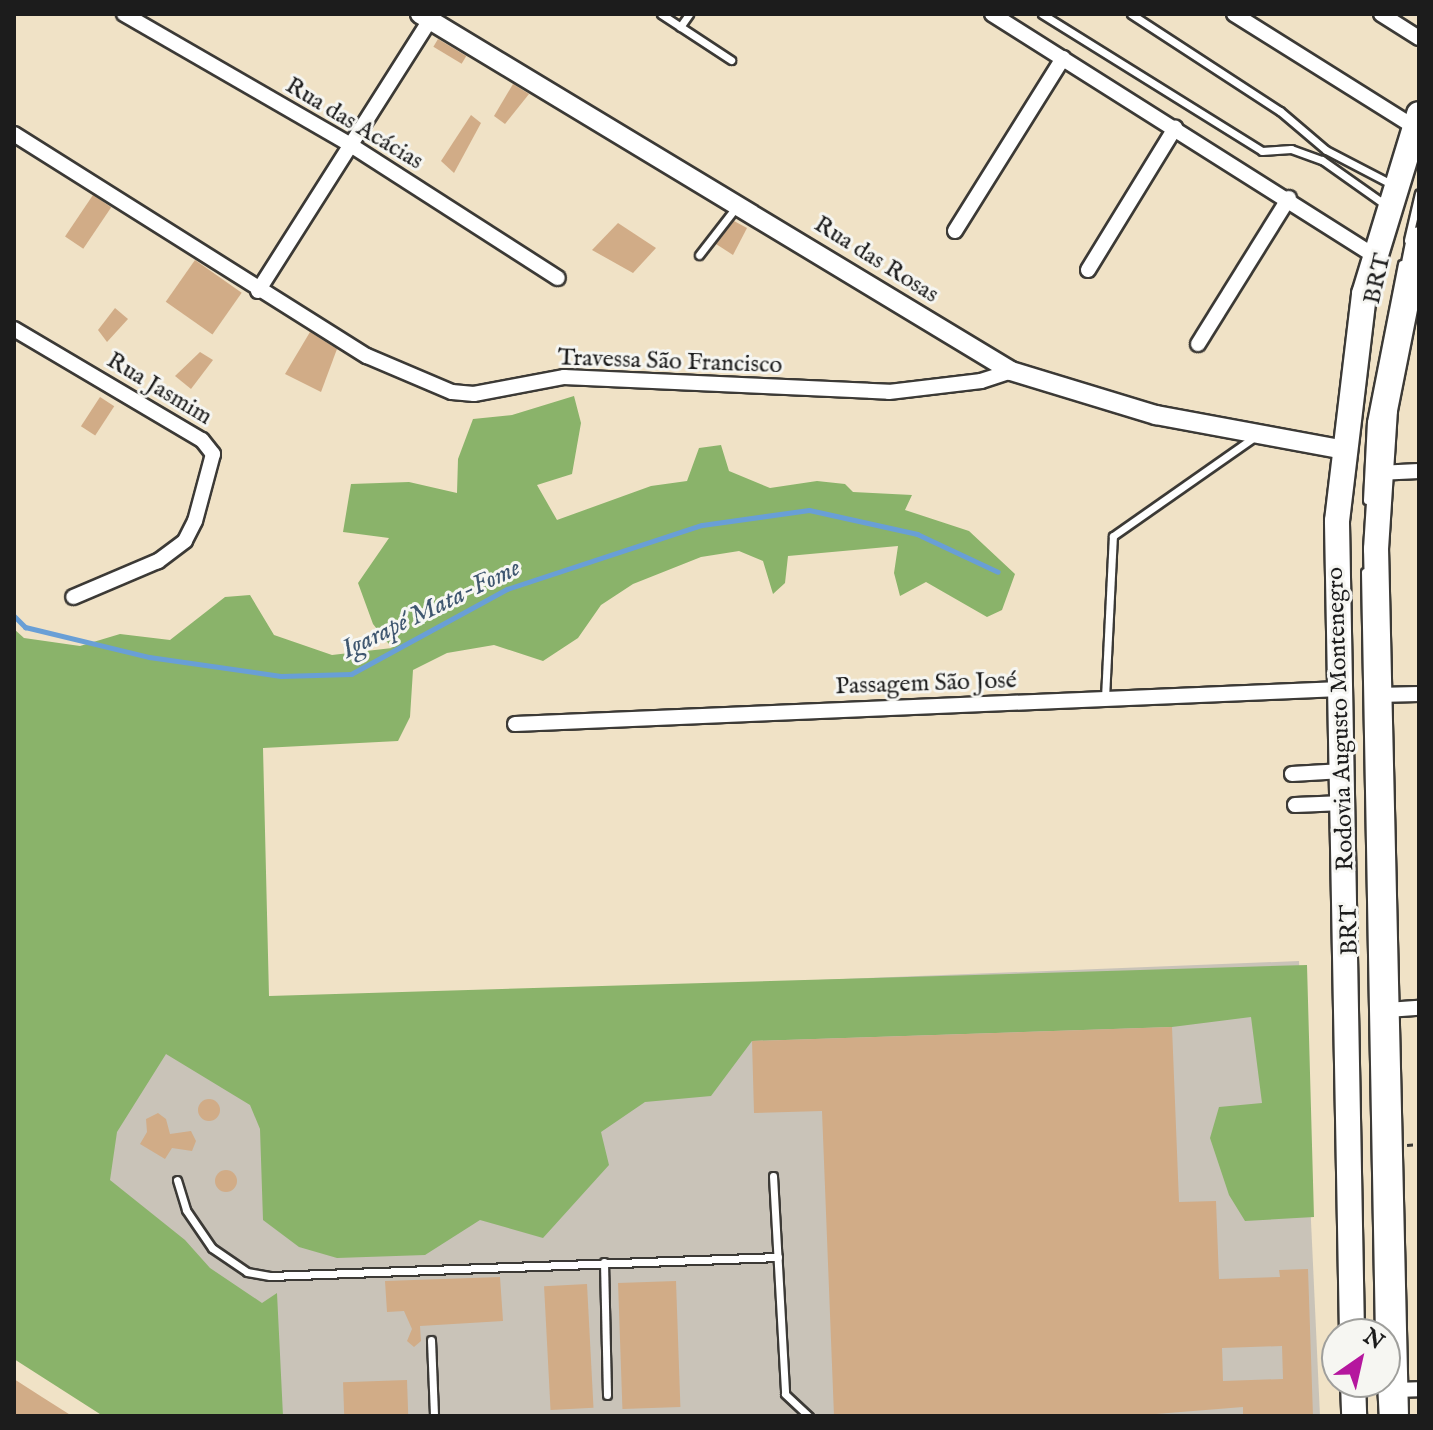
<!DOCTYPE html>
<html>
<head>
<meta charset="utf-8">
<style>
	body { margin:0 }
	#map { position:relative; width:1433px; height:1430px; overflow:hidden; background:#f0e2c6; font-family:"IM FELL English",serif }
	div>[style] { position:absolute }
	.industrial>* { inset:0; background:#c9c3b8 }
	.forest>* { inset:0; background:#8ab36a }
	.stream>* { height:5px; margin:-2.5px; padding:0 2.5px; transform-origin:2.5px; border-radius:2.5px; background:#699fd6 }
	.building>* { inset:0; background:#d1ac87; transform-origin:0 0 }
	.round { border-radius:50% }
	.path>* { height:3px; margin-top:-1.5px; transform-origin:0; background:repeating-linear-gradient(90deg,#3c3a36 0 6px,transparent 0 12px) }
	.roads { filter:drop-shadow(2px 0 #3c3a36) drop-shadow(-2px 0 #3c3a36) drop-shadow(0 2px #3c3a36) drop-shadow(0 -2px #3c3a36) }
	.service>* { height:7px; margin:-3.5px; padding:0 3.5px; transform-origin:3.5px; border-radius:3.5px; background:#fff }
	.minor>* { height:14px; margin:-7px; padding:0 7px; transform-origin:7px; border-radius:7px; background:#fff }
	.tertiary>* { height:18px; margin:-9px; padding:0 9px; transform-origin:9px; border-radius:9px; background:#fff }
	.primary>* { height:24px; margin:-12px; padding:0 12px; transform-origin:12px; border-radius:12px; background:#fff }
	span { translate:-50% -50%; white-space:nowrap; text-align:center; line-height:1.15; -webkit-text-stroke:6px #f6f6f2; paint-order:stroke }
	.street-label { font-size:24px; color:#1c1c1c }
	.water-label { font-size:26px; color:#3f5770; font-style:italic }
	.frame { position:absolute; inset:0; border:16px solid #1c1c1c; pointer-events:none }
	.north { position:absolute; left:1321px; top:1318px; width:80px; height:80px; box-sizing:border-box; background:#f6f6f2; border:2px solid #9f9f9c; border-radius:50%; rotate:34deg; font-size:22px; font-weight:700; line-height:32px; text-align:center; color:#1c1c1c }
	.north::after { content:''; display:block; margin:auto; width:28px; height:36px; background:#b5179e; clip-path:polygon(50% 0,100% 100%,50% 72%,0 100%) }
</style>
</head>
<body>
<div id="map">
	<div class="industrial">
		<div style="clip-path:polygon(1299px 961px,1320px 1416px,271px 1416px,102px 1195px,81px 1093px,261px 1002px)"></div>
	</div>
	<div class="forest">
		<div style="clip-path:polygon(574px 396px,581px 423px,572px 474px,537px 485px,557px 520px,651px 486px,687px 481px,699px 448px,721px 445px,729px 471px,770px 488px,817px 481px,845px 484px,853px 492px,912px 495px,905px 510px,969px 531px,1015px 574px,1002px 610px,987px 617px,926px 582px,900px 596px,894px 573px,898px 546px,788px 556px,785px 583px,773px 594px,763px 561px,739px 551px,701px 557px,633px 584px,601px 605px,578px 638px,543px 661px,494px 645px,447px 653px,413px 670px,410px 717px,398px 741px,263px 748px,269px 996px,1307px 965px,1314px 1217px,1245px 1221px,1229px 1195px,1210px 1138px,1219px 1107px,1262px 1103px,1251px 1017px,1172px 1027px,752px 1041px,711px 1096px,645px 1102px,601px 1132px,609px 1165px,543px 1238px,480px 1220px,425px 1255px,337px 1258px,299px 1247px,263px 1220px,260px 1129px,250px 1105px,166px 1054px,117px 1132px,110px 1180px,185px 1240px,210px 1268px,262px 1303px,277px 1293px,283px 1416px,103px 1416px,14px 1359px,14px 629px,24px 638px,80px 646px,120px 634px,170px 640px,225px 597px,250px 595px,274px 635px,332px 655px,392px 648px,373px 624px,358px 583px,389px 538px,343px 532px,351px 484px,409px 482px,457px 493px,458px 459px,473px 419px,512px 415px)"></div>
	</div>
	<div class="stream">
		<div style="left:14px;top:616px;width:16px;rotate:45deg"></div>
		<div style="left:25px;top:627px;width:128px;rotate:13.6deg"></div>
		<div style="left:149px;top:657px;width:133px;rotate:8.2deg"></div>
		<div style="left:281px;top:676px;width:70px;rotate:-1.6deg"></div>
		<div style="left:351px;top:674px;width:178px;rotate:-28.6deg"></div>
		<div style="left:507px;top:589px;width:205px;rotate:-18.2deg"></div>
		<div style="left:702px;top:525px;width:108px;rotate:-8deg"></div>
		<div style="left:809px;top:510px;width:111px;rotate:12.5deg"></div>
		<div style="left:917px;top:534px;width:89px;rotate:25.1deg"></div>
	</div>
	<div class="building">
		<div style="left:438px;top:39px;width:33px;height:9px;rotate:31deg"></div>
		<div style="clip-path:polygon(513px 84px,529px 94px,505px 124px,494px 116px)"></div>
		<div style="clip-path:polygon(471px 115px,481px 123px,454px 173px,441px 161px)"></div>
		<div style="left:93px;top:195px;width:22px;height:50px;rotate:34deg"></div>
		<div style="clip-path:polygon(734px 221px,747px 228px,733px 255px,716px 244px)"></div>
		<div style="clip-path:polygon(618px 223px,656px 248px,633px 273px,592px 250px)"></div>
		<div style="left:195px;top:260px;width:57px;height:51px;rotate:35deg"></div>
		<div style="clip-path:polygon(115px 308px,128px 319px,107px 342px,98px 330px)"></div>
		<div style="clip-path:polygon(310px 332px,337px 349px,321px 392px,285px 374px)"></div>
		<div style="clip-path:polygon(200px 352px,213px 360px,191px 389px,175px 376px)"></div>
		<div style="left:100px;top:397px;width:17px;height:35px;rotate:33deg"></div>
		<div style="clip-path:polygon(evenodd,1172px 1027px,1179px 1202px,1216px 1201px,1219px 1279px,1280px 1277px,1279px 1270px,1308px 1269px,1313px 1416px,1243px 1416px,1243px 1407px,1131px 1416px,834px 1416px,822px 1111px,754px 1113px,752px 1041px,1172px 1027px,1282px 1346px,1283px 1379px,1223px 1381px,1222px 1348px,1282px 1346px)"></div>
		<div class="round" style="left:198px;top:1099px;width:22px;height:22px"></div>
		<div style="clip-path:polygon(158px 1113px,166px 1119px,170px 1134px,191px 1131px,196px 1141px,192px 1151px,172px 1148px,165px 1159px,140px 1144px,147px 1132px,146px 1119px)"></div>
		<div class="round" style="left:215px;top:1170px;width:22px;height:22px"></div>
		<div style="clip-path:polygon(500px 1277px,503px 1321px,420px 1326px,421px 1341px,414px 1347px,407px 1341px,412px 1329px,404px 1311px,387px 1312px,385px 1281px)"></div>
		<div style="left:676px;top:1281px;width:126px;height:58px;rotate:88deg"></div>
		<div style="left:587px;top:1284px;width:124px;height:43px;rotate:87deg"></div>
		<div style="clip-path:polygon(14px 1379px,42px 1397px,72px 1416px,14px 1416px)"></div>
		<div style="left:407px;top:1380px;width:36px;height:64px;rotate:88deg"></div>
	</div>
	<div class="path">
		<div style="left:1407px;top:1145px;width:12px;rotate:-5deg"></div>
	</div>
	<div class="roads">
		<div class="service">
			<div style="left:661px;top:14px;width:84px;rotate:33.3deg"></div>
			<div style="left:1042px;top:14px;width:259px;rotate:31.9deg"></div>
			<div style="left:1262px;top:151px;width:29px;rotate:-4deg"></div>
			<div style="left:1291px;top:149px;width:33px;rotate:20deg"></div>
			<div style="left:1322px;top:160px;width:80px;rotate:35.3deg"></div>
			<div style="left:1131px;top:14px;width:178px;rotate:33.1deg"></div>
			<div style="left:1280px;top:111px;width:60px;rotate:40.3deg"></div>
			<div style="left:1326px;top:150px;width:76px;rotate:27.6deg"></div>
			<div style="left:680px;top:27px;width:16px;rotate:-55deg"></div>
			<div style="left:1408px;top:240px;width:48px;rotate:-76.8deg"></div>
			<div style="left:699px;top:255px;width:62px;rotate:-52.2deg"></div>
			<div style="left:1367px;top:500px;width:78px;rotate:-87.1deg"></div>
			<div style="left:1371px;top:422px;width:161px;rotate:-78.9deg"></div>
			<div style="left:1365px;top:572px;width:762px;rotate:88.95deg"></div>
			<div style="left:1105px;top:698px;width:162px;rotate:-87.2deg"></div>
			<div style="left:1113px;top:536px;width:171px;rotate:-35deg"></div>
			<div style="left:773px;top:1176px;width:218px;rotate:86.8deg"></div>
			<div style="left:785px;top:1394px;width:33px;rotate:43deg"></div>
			<div style="left:177px;top:1180px;width:31px;rotate:73deg"></div>
			<div style="left:186px;top:1210px;width:46px;rotate:55.6deg"></div>
			<div style="left:212px;top:1248px;width:42px;rotate:34.4deg"></div>
			<div style="left:247px;top:1272px;width:23px;rotate:10deg"></div>
			<div style="left:270px;top:1276px;width:508px;rotate:-2.14deg"></div>
			<div style="left:604px;top:1262px;width:133px;rotate:88.7deg"></div>
			<div style="left:431px;top:1340px;width:76px;rotate:87.7deg"></div>
			<div style="left:1381px;top:1382px;width:34px;rotate:87deg"></div>
		</div>
		<div class="minor">
			<div style="left:124px;top:14px;width:260px;rotate:30deg"></div>
			<div style="left:349px;top:144px;width:248px;rotate:32.7deg"></div>
			<div style="left:992px;top:14px;width:451px;rotate:32.3deg"></div>
			<div style="left:1234px;top:14px;width:213px;rotate:32.1deg"></div>
			<div style="left:1381px;top:14px;width:45px;rotate:32.3deg"></div>
			<div style="left:14px;top:134px;width:417px;rotate:32.2deg"></div>
			<div style="left:367px;top:356px;width:92px;rotate:23deg"></div>
			<div style="left:452px;top:392px;width:22px;rotate:5deg"></div>
			<div style="left:474px;top:394px;width:92px;rotate:-10.7deg"></div>
			<div style="left:564px;top:377px;width:325px;rotate:2.6deg"></div>
			<div style="left:889px;top:392px;width:93px;rotate:-6.8deg"></div>
			<div style="left:981px;top:381px;width:32px;rotate:-18deg"></div>
			<div style="left:955px;top:231px;width:204px;rotate:-58deg"></div>
			<div style="left:1088px;top:270px;width:167px;rotate:-58.5deg"></div>
			<div style="left:258px;top:291px;width:328px;rotate:-57.6deg"></div>
			<div style="left:14px;top:329px;width:218px;rotate:30.6deg"></div>
			<div style="left:202px;top:440px;width:18px;rotate:52deg"></div>
			<div style="left:213px;top:454px;width:69px;rotate:105deg"></div>
			<div style="left:195px;top:521px;width:22px;rotate:117deg"></div>
			<div style="left:185px;top:541px;width:34px;rotate:143deg"></div>
			<div style="left:158px;top:561px;width:92px;rotate:157deg"></div>
			<div style="left:1198px;top:344px;width:172px;rotate:-58.1deg"></div>
			<div style="left:1378px;top:473px;width:41px;rotate:-2.8deg"></div>
			<div style="left:1377px;top:695px;width:42px;rotate:-1.4deg"></div>
			<div style="left:515px;top:724px;width:826px;rotate:-2.43deg"></div>
			<div style="left:1292px;top:774px;width:51px;rotate:-3.4deg"></div>
			<div style="left:1295px;top:805px;width:49px;rotate:-2.3deg"></div>
			<div style="left:1387px;top:1010px;width:32px;rotate:-4deg"></div>
			<div style="left:1395px;top:1390px;width:24px;rotate:-2deg"></div>
		</div>
		<div class="tertiary">
			<div style="left:420px;top:14px;width:690px;rotate:31.13deg"></div>
			<div style="left:1011px;top:371px;width:152px;rotate:16.9deg"></div>
			<div style="left:1156px;top:415px;width:192px;rotate:10.5deg"></div>
		</div>
		<div class="primary">
			<div style="left:1352px;top:1334px;width:813px;rotate:-91.06deg"></div>
			<div style="left:1337px;top:521px;width:229px;rotate:-83.2deg"></div>
			<div style="left:1364px;top:294px;width:188px;rotate:-73deg"></div>
			<div style="left:1353px;top:1382px;width:34px;rotate:88deg"></div>
			<div style="left:1396px;top:1416px;width:867px;rotate:-91.32deg"></div>
			<div style="left:1376px;top:549px;width:139px;rotate:-86.3deg"></div>
			<div style="left:1385px;top:410px;width:174px;rotate:-78.8deg"></div>
		</div>
	</div>
	<div class="street-label">
		<span style="left:354px;top:124px;rotate:31deg">Rua das Acácias</span>
		<span style="left:876px;top:260px;rotate:32deg">Rua das Rosas</span>
		<span style="left:1378px;top:279px;rotate:-77deg">BRT</span>
		<span style="left:670px;top:362px;rotate:2deg">Travessa São Francisco</span>
		<span style="left:159px;top:389px;rotate:31deg">Rua Jasmim</span>
		<span style="left:926px;top:684px;rotate:-2deg">Passagem São José</span>
		<span style="left:1341px;top:719px;rotate:-92deg">Rodovia Augusto Montenegro</span>
		<span style="left:1350px;top:930px;rotate:-91deg">BRT</span>
	</div>
	<div class="water-label">
		<span style="left:431px;top:609px;rotate:-26deg">Igarapé Mata-Fome</span>
	</div>
	<div class="frame"></div>
	<div class="north">N</div>
</div>
</body>
</html>
